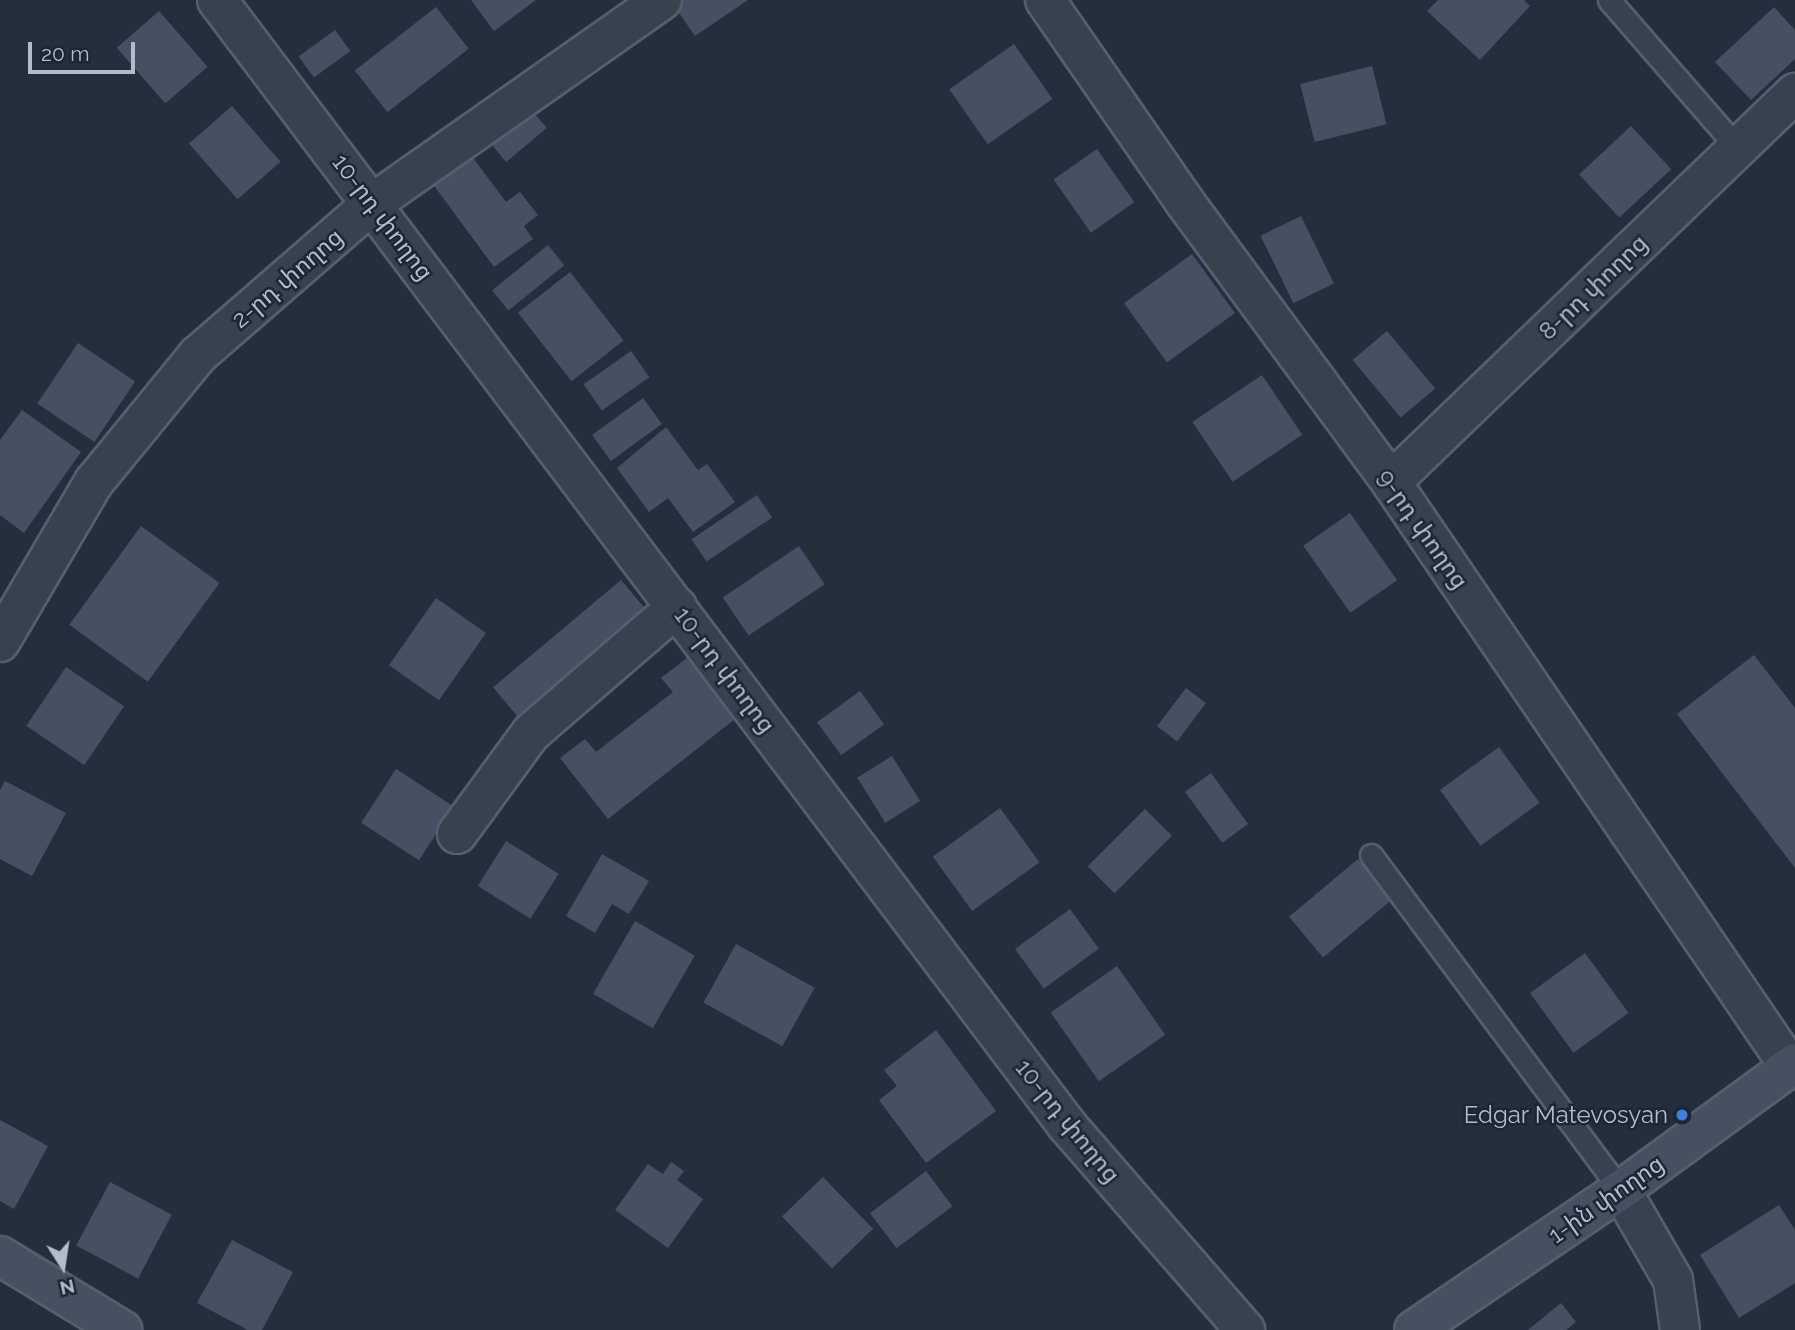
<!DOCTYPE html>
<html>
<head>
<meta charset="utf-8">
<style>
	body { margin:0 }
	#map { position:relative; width:1795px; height:1330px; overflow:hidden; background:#242f3e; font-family:Raleway,"Noto Sans Armenian",sans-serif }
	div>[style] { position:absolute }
	.building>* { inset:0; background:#455162; transform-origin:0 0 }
	.roads { filter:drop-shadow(2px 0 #565f6c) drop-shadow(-2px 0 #565f6c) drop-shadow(0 2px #565f6c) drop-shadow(0 -2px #565f6c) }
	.lane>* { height:21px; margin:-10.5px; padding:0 10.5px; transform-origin:10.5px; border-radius:10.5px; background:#38414e }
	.street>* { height:38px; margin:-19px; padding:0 19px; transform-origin:19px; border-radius:19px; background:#38414e }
	.secondary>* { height:38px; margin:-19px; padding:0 19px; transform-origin:19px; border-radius:19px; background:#465061 }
	.dots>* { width:19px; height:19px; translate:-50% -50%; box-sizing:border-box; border:4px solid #1d2633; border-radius:50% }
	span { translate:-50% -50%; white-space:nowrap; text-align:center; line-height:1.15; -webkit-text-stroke:5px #1d2633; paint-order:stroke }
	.street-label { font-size:24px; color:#b4bcc9 }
	.poi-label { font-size:24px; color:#b4bcc9 }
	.right { translate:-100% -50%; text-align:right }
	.north { position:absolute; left:28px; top:1232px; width:70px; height:70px; -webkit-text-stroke:5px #1d2633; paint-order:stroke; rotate:168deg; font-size:19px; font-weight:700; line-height:28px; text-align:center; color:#b4bcc9 }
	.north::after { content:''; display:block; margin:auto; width:24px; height:32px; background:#b4bcc9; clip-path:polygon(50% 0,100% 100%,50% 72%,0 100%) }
	.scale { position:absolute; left:28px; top:42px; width:107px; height:32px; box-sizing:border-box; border:4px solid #b4bcc9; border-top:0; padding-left:9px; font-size:21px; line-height:24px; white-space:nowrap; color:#b4bcc9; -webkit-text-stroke:5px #1d2633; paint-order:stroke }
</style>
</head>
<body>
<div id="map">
	<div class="building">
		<div style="clip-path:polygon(471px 0,536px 0,494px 31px)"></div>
		<div style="clip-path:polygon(670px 0,748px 0,695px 36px)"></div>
		<div style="clip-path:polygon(1438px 0,1524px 0,1530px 6px,1480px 60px,1427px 11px)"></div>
		<div style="left:436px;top:7px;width:53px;height:103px;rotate:52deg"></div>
		<div style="clip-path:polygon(1774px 7px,1795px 30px,1795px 59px,1751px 100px,1715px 62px)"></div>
		<div style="left:159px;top:11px;width:74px;height:56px;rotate:49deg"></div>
		<div style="left:335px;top:30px;width:26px;height:45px;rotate:54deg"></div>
		<div style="left:1014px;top:44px;width:67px;height:79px;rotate:55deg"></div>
		<div style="left:1372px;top:66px;width:60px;height:74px;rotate:76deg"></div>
		<div style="left:232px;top:106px;width:74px;height:57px;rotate:49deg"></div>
		<div style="left:530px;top:108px;width:26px;height:53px;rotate:50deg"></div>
		<div style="left:1631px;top:126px;width:59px;height:71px;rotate:47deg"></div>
		<div style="left:1097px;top:149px;width:65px;height:53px;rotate:55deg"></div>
		<div style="clip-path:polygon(471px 155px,506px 202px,520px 192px,538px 215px,524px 226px,533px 239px,494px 267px,432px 183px)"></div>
		<div style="left:1301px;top:216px;width:75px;height:45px;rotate:64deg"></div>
		<div style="left:548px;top:245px;width:26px;height:72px;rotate:51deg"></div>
		<div style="left:1192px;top:254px;width:73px;height:84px;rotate:54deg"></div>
		<div style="left:570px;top:272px;width:87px;height:66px;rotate:52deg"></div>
		<div style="left:1387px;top:331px;width:75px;height:45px;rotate:50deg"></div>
		<div style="left:78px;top:343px;width:69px;height:73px;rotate:34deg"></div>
		<div style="left:631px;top:351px;width:32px;height:58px;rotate:55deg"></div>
		<div style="left:1262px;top:375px;width:72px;height:84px;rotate:56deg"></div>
		<div style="left:643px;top:398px;width:32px;height:63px;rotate:54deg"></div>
		<div style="clip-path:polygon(22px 410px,81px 452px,24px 533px,0 515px,0 440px)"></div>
		<div style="clip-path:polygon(666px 427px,698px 470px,707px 464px,735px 502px,693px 532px,668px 498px,649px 512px,617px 468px)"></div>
		<div style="left:757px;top:495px;width:27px;height:79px;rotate:56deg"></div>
		<div style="left:1350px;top:513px;width:82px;height:57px;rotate:55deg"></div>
		<div style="left:141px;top:526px;width:97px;height:122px;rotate:36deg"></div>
		<div style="left:799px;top:546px;width:46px;height:92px;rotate:56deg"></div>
		<div style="left:621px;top:580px;width:48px;height:167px;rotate:50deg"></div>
		<div style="left:436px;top:598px;width:61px;height:82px;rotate:35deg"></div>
		<div style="clip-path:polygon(1754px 655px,1795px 708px,1795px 868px,1677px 714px)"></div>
		<div style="clip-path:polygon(687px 658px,735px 719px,608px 819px,560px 758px,585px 739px,596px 752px,673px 692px,661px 678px)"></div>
		<div style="left:66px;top:667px;width:70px;height:71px;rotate:34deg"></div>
		<div style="left:1186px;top:688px;width:25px;height:48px;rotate:37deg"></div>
		<div style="left:860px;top:691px;width:41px;height:53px;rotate:54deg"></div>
		<div style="left:1499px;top:747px;width:69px;height:73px;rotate:54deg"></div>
		<div style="left:892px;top:756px;width:53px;height:41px;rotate:58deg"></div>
		<div style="left:396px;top:769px;width:69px;height:64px;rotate:33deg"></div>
		<div style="left:1211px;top:773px;width:63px;height:32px;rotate:54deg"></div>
		<div style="clip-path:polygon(5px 781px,66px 813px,32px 876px,0 859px,0 790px)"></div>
		<div style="left:1000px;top:808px;width:67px;height:83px;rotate:54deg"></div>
		<div style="left:1145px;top:809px;width:38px;height:81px;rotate:45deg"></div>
		<div style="left:506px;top:841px;width:62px;height:53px;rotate:32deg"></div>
		<div style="clip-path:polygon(602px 854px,649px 881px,629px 914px,612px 904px,595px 933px,566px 916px)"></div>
		<div style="left:1358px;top:859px;width:53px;height:90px;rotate:50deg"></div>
		<div style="left:1070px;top:909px;width:49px;height:68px;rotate:54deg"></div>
		<div style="left:635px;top:921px;width:69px;height:84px;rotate:30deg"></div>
		<div style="left:736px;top:944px;width:90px;height:67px;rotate:29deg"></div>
		<div style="left:1585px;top:953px;width:74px;height:68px;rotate:54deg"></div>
		<div style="left:1117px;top:966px;width:84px;height:81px;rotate:55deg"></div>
		<div style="clip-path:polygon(936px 1030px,996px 1111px,926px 1163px,879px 1100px,897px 1086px,884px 1070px)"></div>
		<div style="clip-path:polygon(0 1120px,48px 1146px,14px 1209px,0 1201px)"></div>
		<div style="clip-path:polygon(671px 1162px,684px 1171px,677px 1180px,703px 1199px,668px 1248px,615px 1210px,648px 1164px,663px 1174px)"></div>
		<div style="left:926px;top:1171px;width:44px;height:70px;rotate:53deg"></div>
		<div style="left:823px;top:1177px;width:72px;height:57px;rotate:46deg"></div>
		<div style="left:110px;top:1182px;width:70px;height:72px;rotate:28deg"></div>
		<div style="clip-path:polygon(1779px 1205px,1795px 1230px,1795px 1283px,1739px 1318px,1700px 1255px)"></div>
		<div style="clip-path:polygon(232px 1240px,293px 1272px,262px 1330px,248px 1330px,197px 1303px)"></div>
		<div style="clip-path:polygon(1561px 1303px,1576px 1322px,1566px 1330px,1528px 1330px)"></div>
	</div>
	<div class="roads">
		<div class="lane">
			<div style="left:1609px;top:0;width:195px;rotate:49deg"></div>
			<div style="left:1371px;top:855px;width:418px;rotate:53.3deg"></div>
		</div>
		<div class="street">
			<div style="left:217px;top:0;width:1409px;rotate:52.93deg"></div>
			<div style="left:1066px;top:1124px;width:273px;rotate:49deg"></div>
			<div style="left:1045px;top:0;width:244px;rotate:55.3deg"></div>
			<div style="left:1184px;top:201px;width:349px;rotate:53.6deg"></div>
			<div style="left:1391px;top:482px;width:708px;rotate:55.7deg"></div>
			<div style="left:1391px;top:482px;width:561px;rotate:-43.92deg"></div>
			<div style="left:0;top:642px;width:186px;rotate:-59.6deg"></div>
			<div style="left:94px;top:482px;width:164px;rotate:-50.7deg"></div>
			<div style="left:198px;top:355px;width:232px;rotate:-41deg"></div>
			<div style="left:373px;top:203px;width:353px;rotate:-35.1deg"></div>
			<div style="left:457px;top:834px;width:125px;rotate:-53.8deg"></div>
			<div style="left:531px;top:733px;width:193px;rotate:-40.8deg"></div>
			<div style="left:1621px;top:1190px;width:104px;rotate:60deg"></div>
			<div style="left:1673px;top:1280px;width:50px;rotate:82deg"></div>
		</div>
		<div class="secondary">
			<div style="left:0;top:1256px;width:143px;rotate:31.2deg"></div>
			<div style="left:1414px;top:1330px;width:250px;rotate:-34.1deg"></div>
			<div style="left:1621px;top:1190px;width:215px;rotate:-36.1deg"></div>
		</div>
	</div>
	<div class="dots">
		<div style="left:1682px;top:1115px;background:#3f7fe0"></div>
	</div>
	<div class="street-label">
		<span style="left:383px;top:217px;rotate:53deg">10-րդ փողոց</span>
		<span style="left:287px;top:278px;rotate:-41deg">2-րդ փողոց</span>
		<span style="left:1593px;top:287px;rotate:-44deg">8-րդ փողոց</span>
		<span style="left:1423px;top:529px;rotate:55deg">9-րդ փողոց</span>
		<span style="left:725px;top:670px;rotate:53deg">10-րդ փողոց</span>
		<span style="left:1068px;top:1121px;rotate:51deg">10-րդ փողոց</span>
		<span style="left:1606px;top:1199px;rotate:-35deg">1-ին փողոց</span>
	</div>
	<div class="poi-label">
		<span class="right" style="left:1668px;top:1115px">Edgar Matevosyan</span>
	</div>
	<div class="north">N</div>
	<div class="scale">20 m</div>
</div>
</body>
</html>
